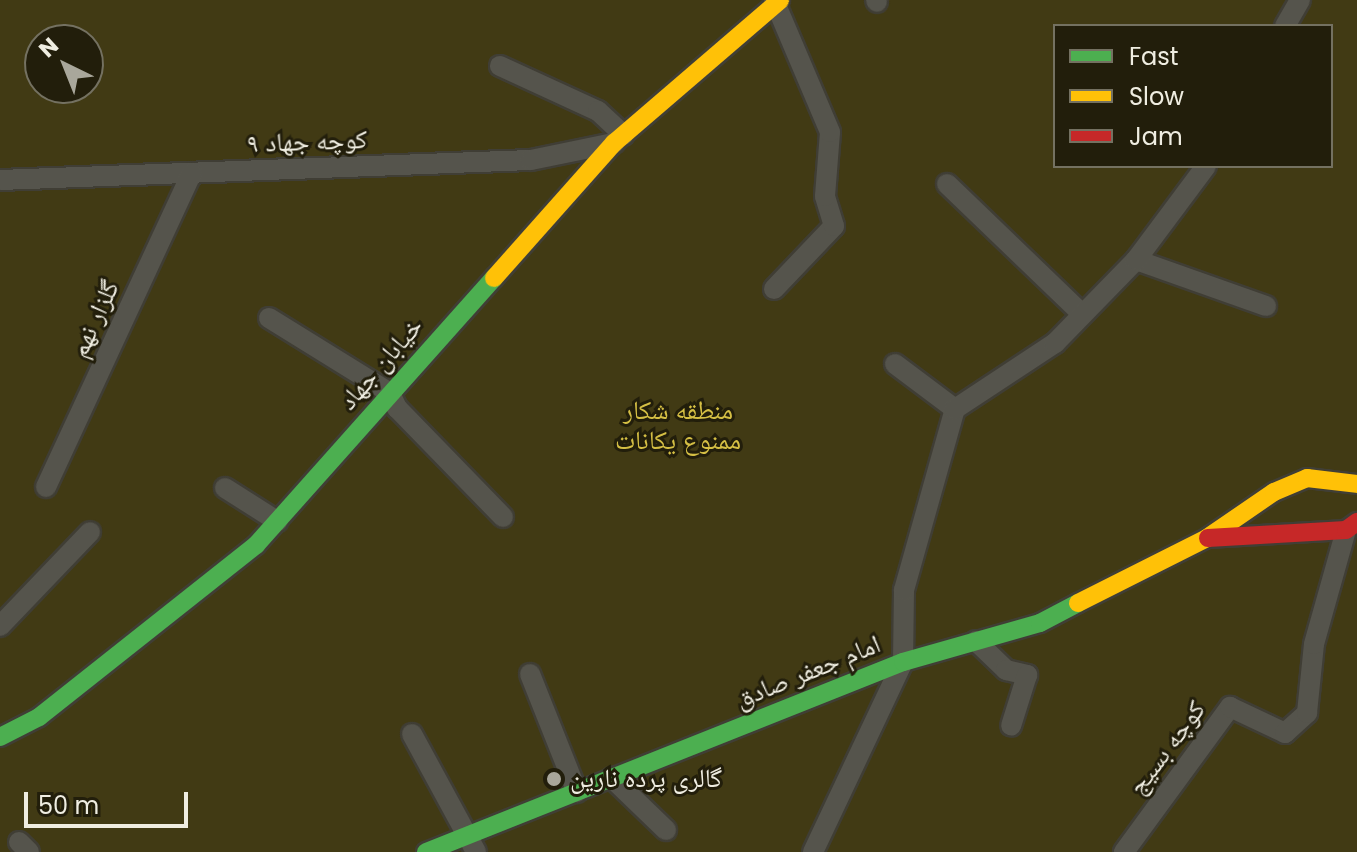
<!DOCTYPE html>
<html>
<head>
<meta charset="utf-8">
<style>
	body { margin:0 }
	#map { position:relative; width:1357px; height:852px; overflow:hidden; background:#262419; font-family:Poppins,"Noto Naskh Arabic",sans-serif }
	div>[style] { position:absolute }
	.green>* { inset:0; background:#413a14 }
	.roads { filter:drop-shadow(2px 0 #403e35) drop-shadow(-2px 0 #403e35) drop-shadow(0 2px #403e35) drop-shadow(0 -2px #403e35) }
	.street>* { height:20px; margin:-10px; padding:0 10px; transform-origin:10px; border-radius:10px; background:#55544c }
	.fast>* { height:18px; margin:-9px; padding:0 9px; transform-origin:9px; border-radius:9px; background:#4caf50 }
	.slow>* { height:18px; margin:-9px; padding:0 9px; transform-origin:9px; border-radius:9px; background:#ffc107 }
	.jam>* { height:18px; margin:-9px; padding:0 9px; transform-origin:9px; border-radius:9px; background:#c62828 }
	.dots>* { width:22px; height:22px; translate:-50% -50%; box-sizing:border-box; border:4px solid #221e0b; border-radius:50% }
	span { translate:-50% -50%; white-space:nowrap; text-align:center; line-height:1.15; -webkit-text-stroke:6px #221e0b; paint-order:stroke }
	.street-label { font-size:26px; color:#efede1 }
	.park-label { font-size:26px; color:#d5bf44 }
	.poi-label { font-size:26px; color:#efede1 }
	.left { translate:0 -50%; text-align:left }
	.legend { position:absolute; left:1053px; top:24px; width:280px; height:144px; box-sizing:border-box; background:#221e0b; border:2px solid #747161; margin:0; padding:10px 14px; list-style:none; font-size:24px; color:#efede1 }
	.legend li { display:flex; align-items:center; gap:16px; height:40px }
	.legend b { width:40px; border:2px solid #747161 }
	.north { position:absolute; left:24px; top:24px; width:80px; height:80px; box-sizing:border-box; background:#221e0b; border:2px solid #747161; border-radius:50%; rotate:317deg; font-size:22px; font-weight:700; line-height:32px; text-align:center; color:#efede1 }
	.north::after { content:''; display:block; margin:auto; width:28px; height:36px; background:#a9a79b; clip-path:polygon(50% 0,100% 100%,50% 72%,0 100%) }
	.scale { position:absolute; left:24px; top:792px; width:164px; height:36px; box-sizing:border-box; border:4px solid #efede1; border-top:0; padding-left:10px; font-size:24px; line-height:28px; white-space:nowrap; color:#efede1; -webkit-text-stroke:6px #221e0b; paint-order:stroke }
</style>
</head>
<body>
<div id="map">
	<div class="green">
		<div style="clip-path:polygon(evenodd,0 0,1357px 0,1357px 852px,0 852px,0 0,1055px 26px,1331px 26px,1331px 166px,1055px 166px,1055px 26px,0 0,40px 40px,88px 40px,88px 88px,40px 88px,40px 40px)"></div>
	</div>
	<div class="roads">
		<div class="street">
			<div style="left:876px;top:0;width:2px;rotate:63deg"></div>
			<div style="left:1285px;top:26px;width:30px;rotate:-60deg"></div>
			<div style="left:500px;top:66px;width:108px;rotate:24.7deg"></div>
			<div style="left:598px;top:111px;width:35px;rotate:43deg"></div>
			<div style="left:0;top:180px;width:531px;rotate:-2.16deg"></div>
			<div style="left:531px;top:160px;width:85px;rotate:-11.6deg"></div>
			<div style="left:947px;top:184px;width:186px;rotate:43.9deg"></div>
			<div style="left:1136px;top:260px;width:138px;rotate:19.5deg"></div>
			<div style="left:774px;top:289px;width:87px;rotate:-46.4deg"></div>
			<div style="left:834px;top:226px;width:31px;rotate:-107deg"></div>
			<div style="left:825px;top:196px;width:64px;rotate:-85.5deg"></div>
			<div style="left:830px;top:132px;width:143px;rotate:-113deg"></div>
			<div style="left:269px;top:318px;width:142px;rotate:31.8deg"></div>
			<div style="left:390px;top:393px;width:17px;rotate:65deg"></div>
			<div style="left:397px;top:408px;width:152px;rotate:45.8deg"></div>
			<div style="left:895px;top:364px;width:75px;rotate:36.9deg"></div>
			<div style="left:46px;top:487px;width:346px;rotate:-65.1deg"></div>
			<div style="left:225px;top:488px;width:62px;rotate:32.4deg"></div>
			<div style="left:0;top:626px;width:130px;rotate:-46.2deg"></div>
			<div style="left:976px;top:641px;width:42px;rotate:44deg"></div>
			<div style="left:1006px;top:670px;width:22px;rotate:13deg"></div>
			<div style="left:1027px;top:675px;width:53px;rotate:107.4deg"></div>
			<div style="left:530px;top:674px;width:127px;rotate:68.3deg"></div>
			<div style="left:412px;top:734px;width:134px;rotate:61.5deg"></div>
			<div style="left:612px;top:778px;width:75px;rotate:43.9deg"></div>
			<div style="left:19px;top:842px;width:14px;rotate:45deg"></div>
			<div style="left:813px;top:852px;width:210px;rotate:-64.7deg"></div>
			<div style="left:903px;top:662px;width:72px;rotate:-89.2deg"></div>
			<div style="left:904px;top:590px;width:188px;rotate:-74.3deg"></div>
			<div style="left:955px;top:409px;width:120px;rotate:-33.4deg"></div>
			<div style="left:1055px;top:343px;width:116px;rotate:-45.7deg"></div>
			<div style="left:1136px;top:260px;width:117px;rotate:-53.3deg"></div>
			<div style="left:1124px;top:852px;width:180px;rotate:-53.8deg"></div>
			<div style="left:1230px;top:707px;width:61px;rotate:25.3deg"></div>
			<div style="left:1285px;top:733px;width:30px;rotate:-42deg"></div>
			<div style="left:1307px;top:713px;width:69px;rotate:-84.2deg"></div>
			<div style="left:1314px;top:644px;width:118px;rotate:-74.3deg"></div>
		</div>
		<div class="fast">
			<div style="left:0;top:737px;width:44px;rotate:-27.1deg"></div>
			<div style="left:39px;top:717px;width:277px;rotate:-38.4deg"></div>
			<div style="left:256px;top:545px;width:358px;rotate:-48.3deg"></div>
			<div style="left:426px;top:852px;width:513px;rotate:-21.72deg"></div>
			<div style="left:903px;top:662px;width:142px;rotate:-15.9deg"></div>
			<div style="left:1040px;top:623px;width:43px;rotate:-27.8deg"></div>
		</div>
		<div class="slow">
			<div style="left:494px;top:278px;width:181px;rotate:-48.4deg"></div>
			<div style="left:614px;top:143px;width:219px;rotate:-40.7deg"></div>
			<div style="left:1078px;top:603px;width:144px;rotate:-26.7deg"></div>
			<div style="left:1207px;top:538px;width:81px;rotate:-34.5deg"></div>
			<div style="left:1274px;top:492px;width:36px;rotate:-23deg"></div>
			<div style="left:1307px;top:478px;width:50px;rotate:6.8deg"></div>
		</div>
		<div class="jam">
			<div style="left:1208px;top:538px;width:138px;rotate:-3.3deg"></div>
			<div style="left:1346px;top:530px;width:14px;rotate:-36deg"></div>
		</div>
	</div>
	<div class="dots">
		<div style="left:554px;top:779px;background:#a9a79b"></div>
	</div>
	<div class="street-label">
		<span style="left:307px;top:142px;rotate:-2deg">کوچه جهاد ۹</span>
		<span style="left:95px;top:319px;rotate:-65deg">گلزار نهم</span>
		<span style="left:381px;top:364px;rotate:-49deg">خیابان جهاد</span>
		<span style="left:808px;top:672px;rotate:-22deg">امام جعفر صادق</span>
		<span style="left:1167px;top:748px;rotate:-53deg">کوچه بسیج</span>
	</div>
	<div class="park-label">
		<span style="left:678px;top:426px">منطقه شکار<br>ممنوع یکانات</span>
	</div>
	<div class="poi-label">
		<span class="left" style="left:570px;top:779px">گالری پرده نارین</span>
	</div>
	<ul class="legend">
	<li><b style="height:10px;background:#4caf50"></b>Fast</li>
	<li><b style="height:10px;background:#ffc107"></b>Slow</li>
	<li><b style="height:10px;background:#c62828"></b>Jam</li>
	</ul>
	<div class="north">N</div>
	<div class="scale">50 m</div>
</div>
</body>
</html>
